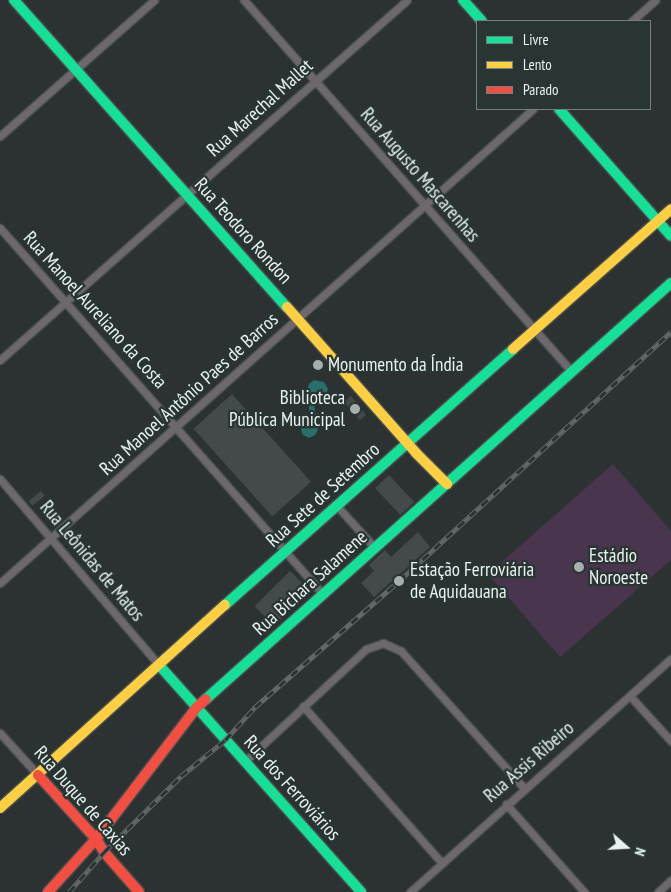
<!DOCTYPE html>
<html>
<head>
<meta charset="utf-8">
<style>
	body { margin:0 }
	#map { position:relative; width:671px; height:892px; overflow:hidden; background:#2b3231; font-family:"PT Sans Narrow",sans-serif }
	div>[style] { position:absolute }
	.green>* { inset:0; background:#49364e }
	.water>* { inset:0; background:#296e69 }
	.building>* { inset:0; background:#444949; transform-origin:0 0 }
	.roads { filter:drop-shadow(1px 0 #4a504f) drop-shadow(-1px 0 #4a504f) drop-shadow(0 1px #4a504f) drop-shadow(0 -1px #4a504f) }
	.street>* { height:7px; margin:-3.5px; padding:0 3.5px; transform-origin:3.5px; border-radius:3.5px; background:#6c686d }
	.fast>* { height:10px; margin:-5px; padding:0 5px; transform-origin:5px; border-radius:5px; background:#16e098 }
	.slow>* { height:10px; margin:-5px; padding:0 5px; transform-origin:5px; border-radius:5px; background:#ffcf43 }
	.jam>* { height:10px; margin:-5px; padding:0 5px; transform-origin:5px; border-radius:5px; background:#f24e42 }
	.rail>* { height:4.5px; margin-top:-2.25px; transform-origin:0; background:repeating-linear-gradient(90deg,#283533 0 8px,#646668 0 16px); box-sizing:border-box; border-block:1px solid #646668 }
	.dots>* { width:14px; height:14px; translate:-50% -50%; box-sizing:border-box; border:2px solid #283533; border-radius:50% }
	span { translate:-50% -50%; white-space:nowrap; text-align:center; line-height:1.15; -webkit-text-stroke:4.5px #283533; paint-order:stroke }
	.street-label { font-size:19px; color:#eaf2f1 }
	.poi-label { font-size:19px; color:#eaf2f1 }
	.left { translate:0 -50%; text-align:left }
	.right { translate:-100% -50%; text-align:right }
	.legend { position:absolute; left:476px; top:20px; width:175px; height:90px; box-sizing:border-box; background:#283533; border:1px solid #76817f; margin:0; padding:6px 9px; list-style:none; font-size:15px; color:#eaf2f1 }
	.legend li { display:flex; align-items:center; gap:10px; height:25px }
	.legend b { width:25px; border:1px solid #76817f }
	.north { position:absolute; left:601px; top:822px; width:50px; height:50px; -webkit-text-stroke:4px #283533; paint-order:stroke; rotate:109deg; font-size:14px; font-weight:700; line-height:20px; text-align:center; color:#eaf2f1 }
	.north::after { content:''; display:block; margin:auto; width:18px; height:22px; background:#eaf2f1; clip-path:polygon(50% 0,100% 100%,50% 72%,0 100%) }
</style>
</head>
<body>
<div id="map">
	<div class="green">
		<div style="clip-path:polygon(613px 464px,671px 531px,671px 560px,560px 657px,488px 574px)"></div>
	</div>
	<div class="water">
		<div style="clip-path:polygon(314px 380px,324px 382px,328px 389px,325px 397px,314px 404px,318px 430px,315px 435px,309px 438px,303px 435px,301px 430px,303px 425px,310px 419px,307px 390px,309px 384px)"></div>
	</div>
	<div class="building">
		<div style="left:232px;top:394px;width:118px;height:52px;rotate:48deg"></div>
		<div style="clip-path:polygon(351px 396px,366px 415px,360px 420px,344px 402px)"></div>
		<div style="left:389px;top:475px;width:37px;height:19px;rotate:47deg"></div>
		<div style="left:41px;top:491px;width:6px;height:16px;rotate:51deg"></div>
		<div style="clip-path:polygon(418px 532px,430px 547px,374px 597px,361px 583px,374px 571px,369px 565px,385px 550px,391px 557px)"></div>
		<div style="left:290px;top:571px;width:28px;height:50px;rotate:45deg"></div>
	</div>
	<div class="roads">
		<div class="street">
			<div style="left:244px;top:0;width:496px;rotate:48.6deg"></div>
			<div style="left:632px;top:21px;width:31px;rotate:-42deg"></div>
			<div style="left:0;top:136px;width:205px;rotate:-41.4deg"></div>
			<div style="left:0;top:228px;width:488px;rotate:48.6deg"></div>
			<div style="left:0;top:360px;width:543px;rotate:-41.49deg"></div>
			<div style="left:0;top:479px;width:245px;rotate:49.5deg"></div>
			<div style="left:336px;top:505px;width:58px;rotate:47.8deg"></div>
			<div style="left:0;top:583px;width:713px;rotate:-41.65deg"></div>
			<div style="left:630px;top:696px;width:61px;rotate:47.7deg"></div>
			<div style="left:303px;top:706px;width:210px;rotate:48.5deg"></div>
			<div style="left:0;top:733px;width:57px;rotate:47.9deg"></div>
			<div style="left:244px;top:762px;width:166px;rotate:-42.8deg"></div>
			<div style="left:366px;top:649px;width:18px;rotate:-19deg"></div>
			<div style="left:383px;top:643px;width:20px;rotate:24deg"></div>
			<div style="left:401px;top:651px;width:184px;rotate:48.1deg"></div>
			<div style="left:506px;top:804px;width:118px;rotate:48.4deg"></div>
			<div style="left:410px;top:892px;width:350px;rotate:-41.8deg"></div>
			<div style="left:658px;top:892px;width:18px;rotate:-43deg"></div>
		</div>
		<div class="fast">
			<div style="left:14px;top:0;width:411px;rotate:48.4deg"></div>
			<div style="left:463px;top:0;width:28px;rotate:48deg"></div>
			<div style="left:559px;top:109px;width:169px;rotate:48.6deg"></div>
			<div style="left:225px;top:605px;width:385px;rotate:-41.6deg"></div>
			<div style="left:159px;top:665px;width:304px;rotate:48.3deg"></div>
			<div style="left:206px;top:699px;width:624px;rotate:-41.82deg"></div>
		</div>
		<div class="slow">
			<div style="left:287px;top:307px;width:195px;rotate:48.5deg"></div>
			<div style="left:416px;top:453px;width:44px;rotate:45deg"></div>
			<div style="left:513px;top:349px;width:211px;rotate:-41.5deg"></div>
			<div style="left:0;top:808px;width:303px;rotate:-42.1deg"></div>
		</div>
		<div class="jam">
			<div style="left:38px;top:775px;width:86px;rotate:47.8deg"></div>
			<div style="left:96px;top:839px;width:15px;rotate:58deg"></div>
			<div style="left:104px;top:852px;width:53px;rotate:48.8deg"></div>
			<div style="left:48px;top:892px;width:72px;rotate:-47.8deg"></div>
			<div style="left:96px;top:839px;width:165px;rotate:-52.6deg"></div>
			<div style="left:196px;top:708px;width:13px;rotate:-42deg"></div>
		</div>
	</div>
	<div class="rail">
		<div style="left:69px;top:892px;width:53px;rotate:-48.8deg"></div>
		<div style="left:104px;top:852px;width:108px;rotate:-44.6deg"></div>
		<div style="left:181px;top:776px;width:57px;rotate:-39.3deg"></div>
		<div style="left:225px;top:740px;width:45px;rotate:-47.7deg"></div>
		<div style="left:255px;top:707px;width:191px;rotate:-41.2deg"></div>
		<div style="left:399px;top:581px;width:369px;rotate:-42.5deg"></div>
	</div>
	<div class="dots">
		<div style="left:318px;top:365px;background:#a7afae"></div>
		<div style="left:355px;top:409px;background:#a7afae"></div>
		<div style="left:579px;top:567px;background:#a7afae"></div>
		<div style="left:399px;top:581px;background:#a7afae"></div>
	</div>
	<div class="street-label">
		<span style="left:260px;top:108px;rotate:-42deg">Rua Marechal Mallet</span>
		<span style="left:420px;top:175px;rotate:49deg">Rua Augusto Mascarenhas</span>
		<span style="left:243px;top:231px;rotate:48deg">Rua Teodoro Rondon</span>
		<span style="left:95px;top:310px;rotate:48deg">Rua Manoel Aureliano da Costa</span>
		<span style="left:189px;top:394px;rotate:-42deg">Rua Manoel Antônio Paes de Barros</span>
		<span style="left:323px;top:495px;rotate:-42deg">Rua Sete de Setembro</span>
		<span style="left:92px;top:561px;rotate:50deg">Rua Leônidas de Matos</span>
		<span style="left:310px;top:583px;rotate:-42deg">Rua Bichara Salamene</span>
		<span style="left:529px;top:762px;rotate:-41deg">Rua Assis Ribeiro</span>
		<span style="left:292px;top:788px;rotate:48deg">Rua dos Ferroviários</span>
		<span style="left:83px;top:801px;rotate:49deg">Rua Duque de Caxias</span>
	</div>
	<div class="poi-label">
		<span class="left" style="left:328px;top:365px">Monumento da Índia</span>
		<span class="right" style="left:345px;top:409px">Biblioteca<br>Pública Municipal</span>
		<span class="left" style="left:589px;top:567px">Estádio<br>Noroeste</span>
		<span class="left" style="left:410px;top:581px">Estação Ferroviária<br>de Aquidauana</span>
	</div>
	<ul class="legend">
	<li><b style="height:6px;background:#16e098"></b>Livre</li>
	<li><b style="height:6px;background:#ffcf43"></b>Lento</li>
	<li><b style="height:6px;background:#f24e42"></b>Parado</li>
	</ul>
	<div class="north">N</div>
</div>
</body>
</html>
